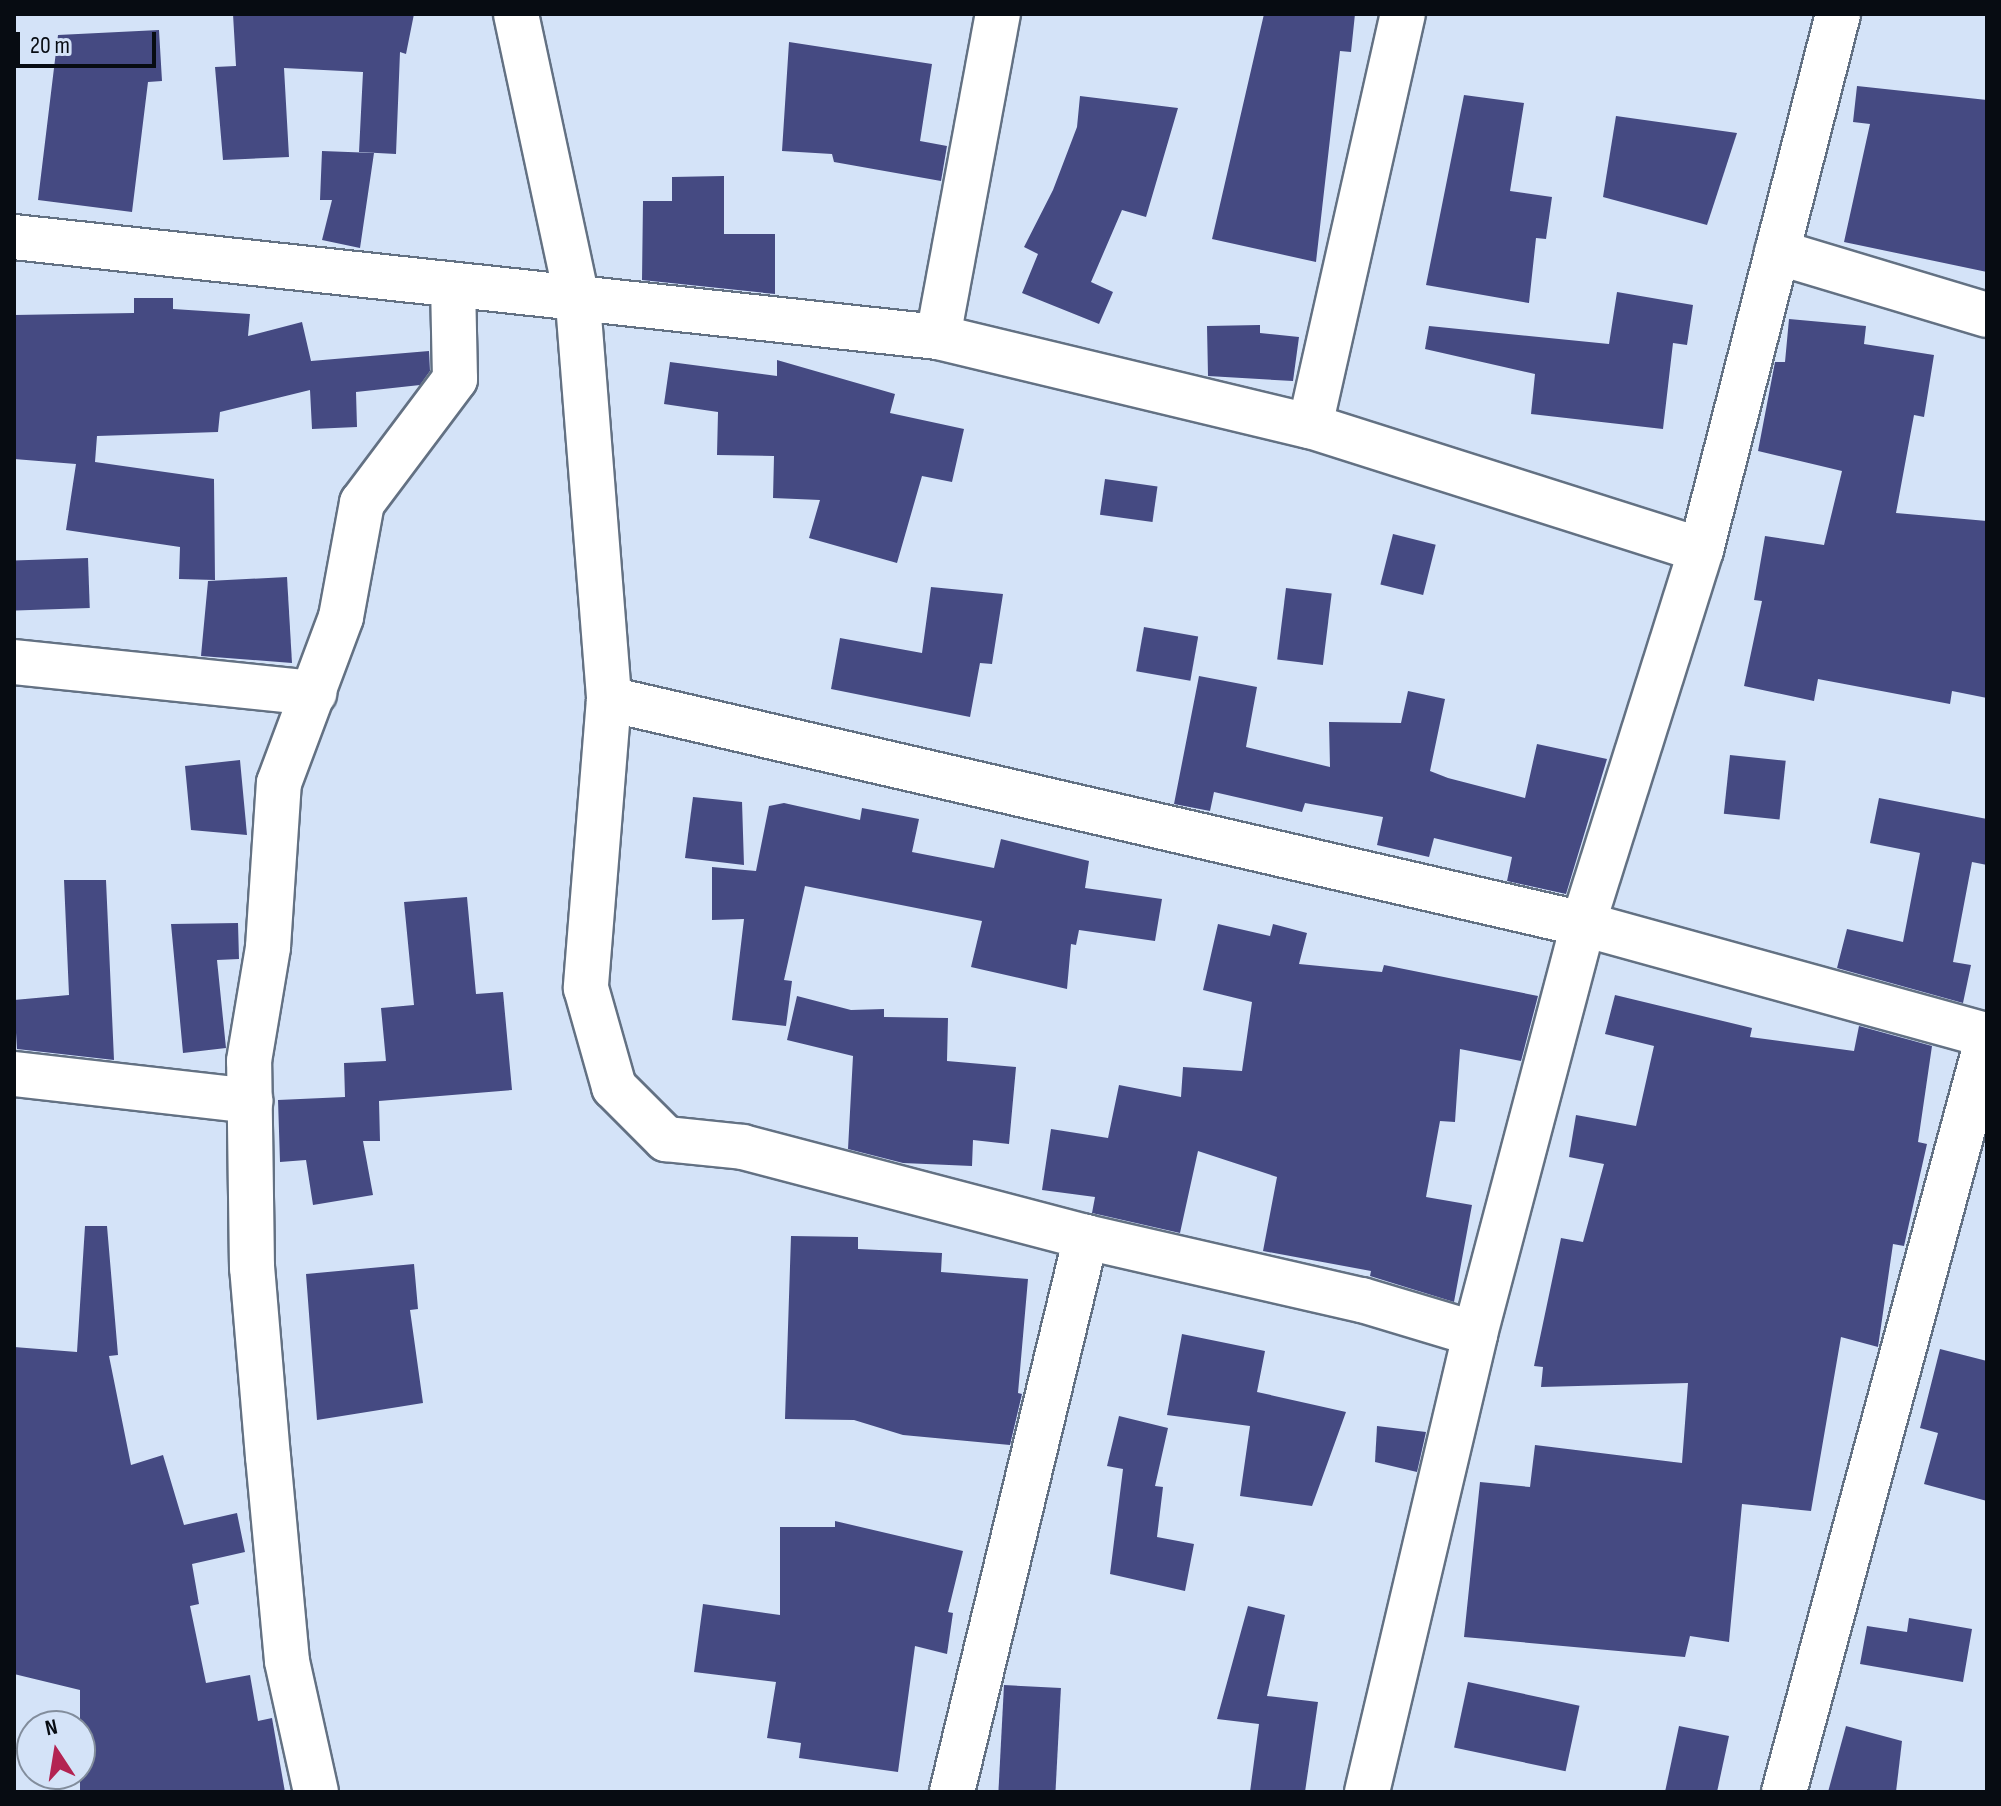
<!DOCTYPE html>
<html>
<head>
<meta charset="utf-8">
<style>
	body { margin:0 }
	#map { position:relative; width:2001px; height:1806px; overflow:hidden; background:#d4e3f8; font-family:"Sofia Sans Condensed",sans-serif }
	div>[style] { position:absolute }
	.building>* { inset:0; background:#454a82; transform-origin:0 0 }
	.roads { filter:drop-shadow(2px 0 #637183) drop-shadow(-2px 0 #637183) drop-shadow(0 2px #637183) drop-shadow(0 -2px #637183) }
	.minor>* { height:44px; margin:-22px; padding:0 22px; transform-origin:22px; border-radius:22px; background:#fff }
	span { translate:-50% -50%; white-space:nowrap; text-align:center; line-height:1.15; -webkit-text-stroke:8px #d4e3f8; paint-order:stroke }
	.frame { position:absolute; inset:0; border:16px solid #070c12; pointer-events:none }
	.north { position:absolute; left:16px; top:1710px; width:80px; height:80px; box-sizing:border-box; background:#d4e3f8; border:2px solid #828d9c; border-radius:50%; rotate:348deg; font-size:22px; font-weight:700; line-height:32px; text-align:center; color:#070c12 }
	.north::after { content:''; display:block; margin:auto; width:28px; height:36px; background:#b32352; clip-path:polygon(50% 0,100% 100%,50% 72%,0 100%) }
	.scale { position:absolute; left:16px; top:32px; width:140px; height:36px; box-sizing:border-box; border:4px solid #070c12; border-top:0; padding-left:10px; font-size:24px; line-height:28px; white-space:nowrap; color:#070c12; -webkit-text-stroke:6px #d4e3f8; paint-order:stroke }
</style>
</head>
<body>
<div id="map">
	<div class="building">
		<div style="clip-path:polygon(233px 14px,414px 14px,406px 54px,400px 52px,396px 154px,359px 152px,363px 72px,284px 68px,289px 157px,223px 160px,215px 67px,236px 66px)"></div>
		<div style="clip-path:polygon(1264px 14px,1355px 14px,1351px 52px,1340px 51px,1316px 262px,1212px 239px)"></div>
		<div style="clip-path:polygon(159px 30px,162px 81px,148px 82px,132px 212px,38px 200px,58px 35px)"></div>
		<div style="clip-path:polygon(789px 42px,932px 64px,920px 141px,947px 146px,941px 181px,834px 162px,832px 154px,782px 151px)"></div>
		<div style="clip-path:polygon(1857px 86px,1987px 100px,1987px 272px,1844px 242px,1870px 124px,1853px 122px)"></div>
		<div style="clip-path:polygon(1464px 95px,1524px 103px,1510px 191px,1552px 197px,1546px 239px,1536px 238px,1529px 303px,1426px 285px)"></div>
		<div style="clip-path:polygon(1080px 96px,1178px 108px,1146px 217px,1122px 210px,1091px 282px,1113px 292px,1099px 324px,1022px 293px,1038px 254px,1024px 247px,1053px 190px,1077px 127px)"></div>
		<div style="clip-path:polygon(1616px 116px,1737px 133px,1707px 225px,1603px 197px)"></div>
		<div style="clip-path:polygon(322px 151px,374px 153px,360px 248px,322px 240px,332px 200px,320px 200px)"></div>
		<div style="clip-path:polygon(724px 176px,724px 234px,775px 234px,775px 294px,642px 280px,643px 201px,672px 201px,672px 177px)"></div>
		<div style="clip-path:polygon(1617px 292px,1693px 305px,1687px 345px,1673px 343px,1663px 429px,1531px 414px,1535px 374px,1425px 349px,1429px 326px,1609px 344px)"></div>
		<div style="clip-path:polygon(134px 298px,173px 298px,173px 309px,250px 314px,248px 336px,302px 322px,311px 361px,429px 351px,430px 371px,420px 385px,356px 392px,357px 427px,312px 429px,310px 390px,220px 412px,218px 432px,97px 436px,95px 462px,214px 479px,215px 580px,179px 579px,180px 547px,66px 530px,76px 464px,14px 459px,14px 315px,134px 313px)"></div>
		<div style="clip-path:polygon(1789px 319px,1866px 326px,1864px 344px,1934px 355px,1924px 417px,1914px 415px,1896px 513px,1987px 521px,1987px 698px,1952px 691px,1950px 704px,1818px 679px,1814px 701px,1744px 686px,1762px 601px,1754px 600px,1765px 536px,1824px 545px,1842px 471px,1758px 451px,1775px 362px,1785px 362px)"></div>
		<div style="clip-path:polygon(1260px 325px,1260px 333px,1299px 337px,1293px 381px,1208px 376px,1207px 326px)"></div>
		<div style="clip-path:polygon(777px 360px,895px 394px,890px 413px,964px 429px,952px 482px,922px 476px,897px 563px,809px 538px,820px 500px,773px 498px,774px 456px,717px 455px,718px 412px,664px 404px,670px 362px,777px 376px)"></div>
		<div style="left:1105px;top:479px;width:53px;height:36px;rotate:8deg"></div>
		<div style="left:1393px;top:534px;width:44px;height:52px;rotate:14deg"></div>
		<div style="left:88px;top:558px;width:50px;height:74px;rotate:88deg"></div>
		<div style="clip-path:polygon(287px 577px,292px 663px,201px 656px,208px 581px)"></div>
		<div style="clip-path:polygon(931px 587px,1003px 594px,992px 664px,980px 663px,970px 717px,831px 689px,840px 638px,922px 653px)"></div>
		<div style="left:1286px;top:588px;width:46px;height:72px;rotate:7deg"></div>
		<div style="left:1144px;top:627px;width:55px;height:45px;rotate:10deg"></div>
		<div style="clip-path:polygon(1199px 676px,1257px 687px,1246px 747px,1330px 767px,1329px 722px,1401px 723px,1408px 691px,1445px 699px,1430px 771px,1448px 778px,1525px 798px,1537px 744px,1607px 759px,1566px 894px,1507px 881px,1512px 857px,1434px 838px,1429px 857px,1377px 845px,1383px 817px,1305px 803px,1302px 812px,1214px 792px,1210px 811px,1174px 804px)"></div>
		<div style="left:1730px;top:755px;width:56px;height:59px;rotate:6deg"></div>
		<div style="clip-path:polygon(240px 760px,247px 835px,191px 830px,185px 766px)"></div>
		<div style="clip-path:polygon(693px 797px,742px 802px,744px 865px,685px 858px)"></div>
		<div style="clip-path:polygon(1879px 798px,1987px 819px,1987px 865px,1972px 862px,1953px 962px,1971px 965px,1963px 1003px,1837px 968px,1847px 929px,1903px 942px,1920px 853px,1870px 843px)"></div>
		<div style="clip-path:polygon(784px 803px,860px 820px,862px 808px,919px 819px,912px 852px,994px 868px,1001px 839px,1089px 861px,1085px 888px,1162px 899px,1155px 941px,1079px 930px,1076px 945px,1071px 944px,1067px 989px,971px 967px,982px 921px,805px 886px,784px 980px,792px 981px,786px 1026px,732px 1020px,744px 919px,712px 920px,712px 867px,756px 871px,769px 806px)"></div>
		<div style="clip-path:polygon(64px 880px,106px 880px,114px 1060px,17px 1049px,14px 1000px,69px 995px)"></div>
		<div style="clip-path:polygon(467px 897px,476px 994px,503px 992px,512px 1090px,379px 1101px,380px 1141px,363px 1141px,373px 1195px,313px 1205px,306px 1160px,280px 1162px,278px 1100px,345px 1097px,344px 1063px,386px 1061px,381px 1008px,414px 1005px,404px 902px)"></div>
		<div style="clip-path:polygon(238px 923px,239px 959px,217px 960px,226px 1048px,183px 1053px,171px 924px)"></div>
		<div style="clip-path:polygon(1218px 924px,1270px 936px,1273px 924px,1307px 933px,1299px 964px,1382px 972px,1384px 965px,1538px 996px,1521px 1061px,1460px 1049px,1455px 1122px,1440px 1121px,1426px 1197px,1472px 1205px,1454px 1302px,1370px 1276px,1371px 1271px,1263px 1251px,1277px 1177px,1198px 1151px,1180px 1233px,1092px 1213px,1095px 1197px,1042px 1190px,1051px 1129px,1108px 1138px,1119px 1085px,1181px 1097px,1183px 1067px,1242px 1071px,1252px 1002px,1203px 990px)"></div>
		<div style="clip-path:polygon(1615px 995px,1752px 1028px,1750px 1037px,1854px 1051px,1859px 1026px,1932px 1046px,1918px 1142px,1927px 1144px,1904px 1246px,1893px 1244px,1878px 1347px,1841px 1337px,1811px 1511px,1742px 1504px,1729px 1642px,1690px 1636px,1685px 1657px,1464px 1637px,1480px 1482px,1530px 1487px,1535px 1445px,1682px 1463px,1688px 1383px,1541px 1387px,1543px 1367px,1534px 1366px,1561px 1238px,1583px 1242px,1604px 1164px,1569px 1157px,1576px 1115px,1636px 1126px,1654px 1046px,1605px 1034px)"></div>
		<div style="clip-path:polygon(797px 996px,851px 1010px,884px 1009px,884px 1017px,948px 1018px,947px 1061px,1016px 1067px,1009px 1144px,973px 1140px,972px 1166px,903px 1163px,848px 1149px,853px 1056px,787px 1040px)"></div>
		<div style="clip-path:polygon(85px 1226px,107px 1226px,118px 1355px,109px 1356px,131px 1465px,163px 1455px,184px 1525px,237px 1513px,245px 1552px,192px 1564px,199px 1604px,190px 1606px,206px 1683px,250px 1675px,258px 1721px,272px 1718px,285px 1792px,80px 1792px,80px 1690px,14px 1674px,14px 1347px,77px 1352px)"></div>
		<div style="clip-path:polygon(791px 1236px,858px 1237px,858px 1249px,942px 1253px,941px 1272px,1028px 1279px,1018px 1393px,1022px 1394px,1010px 1445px,903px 1435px,854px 1420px,785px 1419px)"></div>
		<div style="clip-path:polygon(414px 1264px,418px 1309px,410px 1310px,423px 1403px,317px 1420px,306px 1274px)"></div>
		<div style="clip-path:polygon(1182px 1334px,1265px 1351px,1257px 1392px,1346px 1412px,1312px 1506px,1240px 1496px,1250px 1426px,1167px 1415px)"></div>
		<div style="clip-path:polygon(1940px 1349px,1987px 1361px,1987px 1501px,1924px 1484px,1938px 1433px,1920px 1428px)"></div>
		<div style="clip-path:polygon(1119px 1416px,1168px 1428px,1155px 1486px,1163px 1487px,1157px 1537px,1194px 1544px,1185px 1591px,1110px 1574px,1123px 1469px,1107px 1466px)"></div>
		<div style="clip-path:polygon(1377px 1426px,1426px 1432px,1417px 1472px,1375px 1462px)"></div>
		<div style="clip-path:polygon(835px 1521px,963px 1551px,948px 1612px,953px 1613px,947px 1654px,915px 1646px,898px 1772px,799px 1758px,801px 1743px,767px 1738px,776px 1682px,694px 1672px,703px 1604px,780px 1615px,780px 1527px,835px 1527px)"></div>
		<div style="clip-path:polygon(1248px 1606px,1285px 1615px,1267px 1696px,1318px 1702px,1305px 1792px,1250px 1792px,1259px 1724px,1217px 1719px)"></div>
		<div style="clip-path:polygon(1909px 1618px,1972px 1629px,1963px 1682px,1860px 1664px,1867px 1626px,1907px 1632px)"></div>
		<div style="left:1468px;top:1682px;width:114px;height:67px;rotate:12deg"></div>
		<div style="left:1004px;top:1685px;width:57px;height:107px;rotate:3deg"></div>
		<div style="clip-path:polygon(1679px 1726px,1729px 1736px,1717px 1792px,1665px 1792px)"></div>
		<div style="clip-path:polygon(1846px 1726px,1902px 1741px,1896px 1792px,1828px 1792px)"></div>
	</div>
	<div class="roads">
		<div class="minor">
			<div style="left:516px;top:14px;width:296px;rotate:77.9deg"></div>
			<div style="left:578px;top:303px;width:397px;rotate:85.5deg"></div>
			<div style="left:609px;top:699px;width:290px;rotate:94.6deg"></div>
			<div style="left:586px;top:988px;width:103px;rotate:74.2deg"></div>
			<div style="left:614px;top:1087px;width:74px;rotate:45deg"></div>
			<div style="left:666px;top:1139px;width:77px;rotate:5.9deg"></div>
			<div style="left:743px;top:1147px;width:355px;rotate:14.7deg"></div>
			<div style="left:1086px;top:1237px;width:283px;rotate:12.9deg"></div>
			<div style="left:1362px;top:1300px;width:118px;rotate:16.7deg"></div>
			<div style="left:14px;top:237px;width:929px;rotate:6.18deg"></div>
			<div style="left:938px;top:337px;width:382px;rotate:13.5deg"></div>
			<div style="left:1310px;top:426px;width:410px;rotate:17.6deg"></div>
			<div style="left:1777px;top:252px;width:219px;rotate:16.7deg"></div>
			<div style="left:938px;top:337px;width:329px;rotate:-79.5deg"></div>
			<div style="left:1310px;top:426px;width:422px;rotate:-77.3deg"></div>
			<div style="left:14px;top:662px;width:302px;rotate:5.9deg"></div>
			<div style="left:609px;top:699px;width:1000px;rotate:13.01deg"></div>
			<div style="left:1583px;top:924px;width:419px;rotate:15.4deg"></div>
			<div style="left:14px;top:1074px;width:238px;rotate:6.5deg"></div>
			<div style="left:316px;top:1792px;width:134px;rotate:-102.5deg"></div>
			<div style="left:287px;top:1661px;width:205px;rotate:-95.3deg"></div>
			<div style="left:268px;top:1457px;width:190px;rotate:-94.8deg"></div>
			<div style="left:252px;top:1268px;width:207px;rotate:-90.8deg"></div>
			<div style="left:249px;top:1061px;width:116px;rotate:-80.5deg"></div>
			<div style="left:268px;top:947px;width:164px;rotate:-86.2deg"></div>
			<div style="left:279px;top:783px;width:177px;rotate:-69.5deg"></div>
			<div style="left:341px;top:617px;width:116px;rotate:-79.6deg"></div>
			<div style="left:362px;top:503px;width:155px;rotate:-53.1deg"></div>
			<div style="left:455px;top:379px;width:94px;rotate:-91.2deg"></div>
			<div style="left:952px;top:1792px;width:571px;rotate:-76.43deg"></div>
			<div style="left:1367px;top:1792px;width:471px;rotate:-76.7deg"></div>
			<div style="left:1475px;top:1334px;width:424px;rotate:-75.2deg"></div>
			<div style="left:1583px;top:924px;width:392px;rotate:-72.5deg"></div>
			<div style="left:1701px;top:550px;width:553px;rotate:-75.66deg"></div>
			<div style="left:1784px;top:1792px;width:779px;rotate:-74.89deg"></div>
		</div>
	</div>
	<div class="frame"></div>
	<div class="north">N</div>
	<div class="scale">20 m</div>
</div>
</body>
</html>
